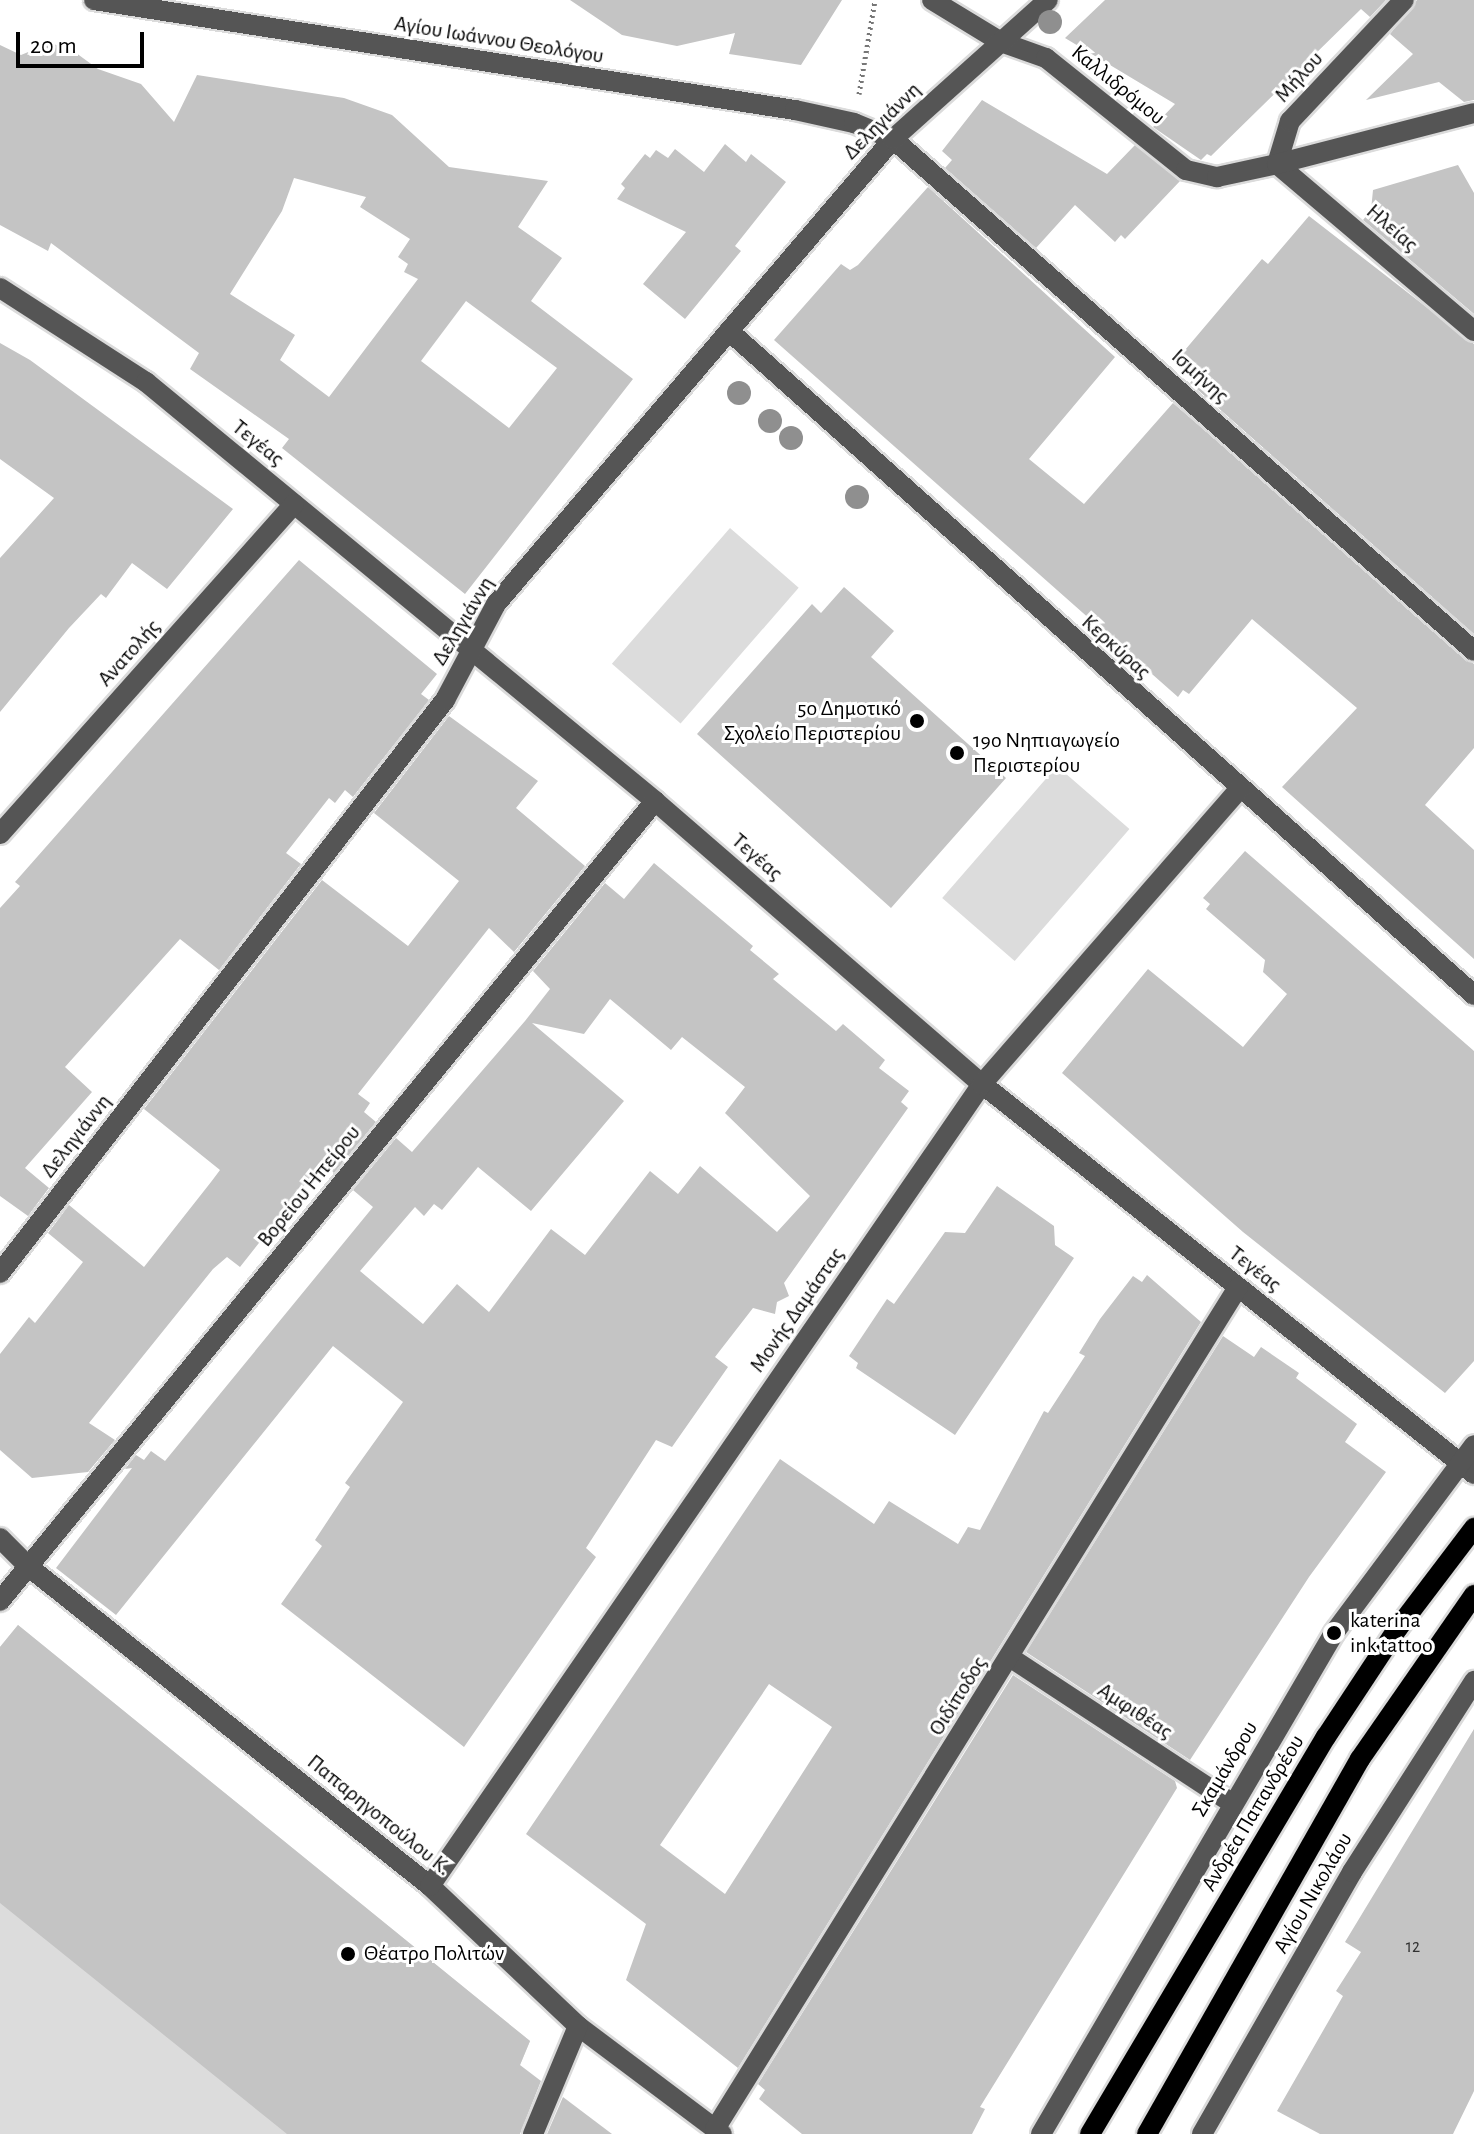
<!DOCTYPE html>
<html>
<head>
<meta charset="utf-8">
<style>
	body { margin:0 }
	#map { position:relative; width:1474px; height:2134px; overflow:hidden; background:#fff; font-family:"Alegreya Sans",sans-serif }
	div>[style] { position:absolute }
	.green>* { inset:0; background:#dcdcdc; transform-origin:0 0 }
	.building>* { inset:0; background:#c4c4c4 }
	.path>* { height:5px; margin-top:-2.5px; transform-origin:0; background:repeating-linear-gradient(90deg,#777 0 2px,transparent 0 6px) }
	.roads { filter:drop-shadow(2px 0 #dbdbdb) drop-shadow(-2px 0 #dbdbdb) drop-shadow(0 2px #dbdbdb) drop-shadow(0 -2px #dbdbdb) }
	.minor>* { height:20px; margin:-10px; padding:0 10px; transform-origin:10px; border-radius:10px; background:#555 }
	.major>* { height:20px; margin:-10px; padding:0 10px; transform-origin:10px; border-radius:10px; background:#000 }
	.trees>* { width:24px; height:24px; margin:-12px; border-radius:50%; background:#8f8f8f }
	.dots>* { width:22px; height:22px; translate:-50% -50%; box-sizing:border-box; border:4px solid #fff; border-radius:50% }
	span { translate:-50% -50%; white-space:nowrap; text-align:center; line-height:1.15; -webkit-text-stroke:6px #fff; paint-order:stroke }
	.number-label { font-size:18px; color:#313131 }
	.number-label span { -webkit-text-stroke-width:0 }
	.street-label { font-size:22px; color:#000 }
	.poi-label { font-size:22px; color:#000 }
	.right { translate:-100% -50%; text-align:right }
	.left { translate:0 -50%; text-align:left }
	.scale { position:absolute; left:16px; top:32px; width:128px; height:36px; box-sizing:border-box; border:4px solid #000; border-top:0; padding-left:10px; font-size:24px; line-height:28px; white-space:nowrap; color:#000; -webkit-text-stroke:6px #fff; paint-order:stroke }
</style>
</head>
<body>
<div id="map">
	<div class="green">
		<div style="left:730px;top:528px;width:91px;height:180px;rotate:41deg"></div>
		<div style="left:1057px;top:766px;width:96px;height:175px;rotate:41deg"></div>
		<div style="clip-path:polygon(18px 1625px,530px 2041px,491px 2134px,0 2134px,0 1647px)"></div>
	</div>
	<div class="building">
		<div style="clip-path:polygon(570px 0,842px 0,801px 65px,729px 54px,735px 33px,677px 46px,622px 35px)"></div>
		<div style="clip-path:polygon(1105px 0,1386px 0,1370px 17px,1361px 9px,1211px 156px,1207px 154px,1201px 160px,1153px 127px,1175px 104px,1065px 38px)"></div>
		<div style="clip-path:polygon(1417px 0,1474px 0,1474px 100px,1464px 102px,1439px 82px,1366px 100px,1413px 54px,1390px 34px)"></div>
		<div style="clip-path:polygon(evenodd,50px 43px,72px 50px,98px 69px,141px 84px,174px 122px,197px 75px,344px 98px,392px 115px,449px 167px,548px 181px,518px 227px,562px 258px,531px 301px,633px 379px,465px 594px,282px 448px,289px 439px,190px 369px,199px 353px,51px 243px,48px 251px,0 225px,0 45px,21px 55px,50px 43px,294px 178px,366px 197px,360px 207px,410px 239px,398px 257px,408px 264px,404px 272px,418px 279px,329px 397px,280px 360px,295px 335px,230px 294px,282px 211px,294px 178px,50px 43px,466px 301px,557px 368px,509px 428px,421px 361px,466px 301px)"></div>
		<div style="clip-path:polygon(982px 100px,1107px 174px,1135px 145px,1180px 181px,1125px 239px,1121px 235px,1115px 242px,1075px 205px,1036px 248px,945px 168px,952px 160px,942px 151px)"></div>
		<div style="clip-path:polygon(725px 144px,746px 162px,751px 154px,786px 182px,735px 246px,741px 251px,685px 319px,643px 284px,686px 232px,617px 199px,625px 188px,621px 184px,645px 154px,650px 158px,656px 150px,668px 158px,675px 149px,704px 172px)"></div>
		<div style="clip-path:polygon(1458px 165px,1474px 193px,1474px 314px,1363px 220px,1371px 210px,1373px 190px)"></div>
		<div style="clip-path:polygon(928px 187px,1115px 357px,1029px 459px,1084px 504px,1173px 403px,1474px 664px,1474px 748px,1425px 805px,1474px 850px,1474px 959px,1282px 787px,1357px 708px,1252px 619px,1189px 694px,1183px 690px,1178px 697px,774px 340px,841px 264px,850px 270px,858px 265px)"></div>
		<div style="clip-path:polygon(1309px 216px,1474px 344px,1474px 634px,1190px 383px,1193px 379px,1174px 363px,1262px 259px,1268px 264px)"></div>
		<div style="clip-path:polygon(0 343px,30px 360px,233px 509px,167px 589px,132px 563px,106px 598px,101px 594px,69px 628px,0 712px,0 558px,54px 498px,0 459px)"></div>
		<div style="clip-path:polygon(299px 560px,437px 674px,421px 694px,429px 700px,353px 797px,345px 790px,335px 803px,329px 798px,286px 853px,301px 864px,219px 970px,180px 939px,65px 1067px,92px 1092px,25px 1168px,49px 1188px,28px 1216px,0 1196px,0 908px,20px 886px,15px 882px)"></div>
		<div style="clip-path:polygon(844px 587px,894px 631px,871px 657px,1006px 778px,891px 908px,697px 734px,812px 604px,821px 613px)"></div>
		<div style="clip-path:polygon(449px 716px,538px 781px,516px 808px,585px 866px,514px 952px,489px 928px,358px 1094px,370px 1103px,364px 1112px,376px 1122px,334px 1173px,322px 1163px,240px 1267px,227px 1257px,213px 1269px,89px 1423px,115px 1440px,88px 1472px,32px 1478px,0 1450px,0 1354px,29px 1317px,35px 1323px,83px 1262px,48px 1233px,69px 1205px,144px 1267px,211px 1182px,220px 1170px,144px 1109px,322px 880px,408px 946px,459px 881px,374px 813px)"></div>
		<div style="clip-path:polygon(1245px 851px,1474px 1051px,1474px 1361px,1445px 1393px,1243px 1232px,1062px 1073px,1148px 969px,1243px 1047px,1287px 994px,1263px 972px,1265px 960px,1206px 909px,1210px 904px,1203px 898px)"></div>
		<div style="clip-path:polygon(evenodd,654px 863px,753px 946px,750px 950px,779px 974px,773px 979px,836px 1031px,843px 1024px,885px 1060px,879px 1068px,909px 1091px,901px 1102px,908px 1108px,784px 1283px,789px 1296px,777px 1302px,775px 1314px,753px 1308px,715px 1357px,728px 1367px,672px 1447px,656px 1440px,586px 1548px,596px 1557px,464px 1747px,281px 1604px,322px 1546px,315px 1540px,350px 1487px,345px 1483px,403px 1402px,333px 1346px,116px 1615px,56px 1568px,132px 1468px,125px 1469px,136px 1455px,144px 1460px,151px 1451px,165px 1461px,373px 1207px,353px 1190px,396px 1138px,412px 1152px,525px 1021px,550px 989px,533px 971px,605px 883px,624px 899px,654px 863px,610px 999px,671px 1050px,682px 1037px,745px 1087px,725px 1113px,810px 1196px,777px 1232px,700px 1166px,678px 1194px,650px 1171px,585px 1255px,551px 1229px,489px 1312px,457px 1284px,423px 1324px,360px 1271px,415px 1207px,424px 1216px,434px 1204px,442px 1210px,478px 1167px,531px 1211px,624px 1101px,532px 1023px,584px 1034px,610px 999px)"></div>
		<div style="clip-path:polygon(997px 1186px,1054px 1226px,1055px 1245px,1074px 1258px,955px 1435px,856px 1368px,858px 1363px,849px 1356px,887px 1299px,894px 1304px,945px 1232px,965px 1233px)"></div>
		<div style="clip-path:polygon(evenodd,1147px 1275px,1201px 1322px,738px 2068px,626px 1980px,646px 1924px,526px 1834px,780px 1459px,874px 1524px,889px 1501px,958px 1544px,968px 1527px,980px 1530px,1044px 1411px,1048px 1413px,1085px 1356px,1079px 1353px,1100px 1319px,1133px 1276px,1142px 1282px,1147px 1275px,769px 1684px,832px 1727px,725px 1894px,660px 1845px,769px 1684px)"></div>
		<div style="clip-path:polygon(1223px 1336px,1254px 1357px,1261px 1347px,1299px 1373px,1296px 1378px,1357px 1424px,1345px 1442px,1386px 1472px,1309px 1577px,1190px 1760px,1026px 1652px)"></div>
		<div style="clip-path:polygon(18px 1625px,530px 2041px,520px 2065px,541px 2081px,520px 2134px,287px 2134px,0 1903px,0 1647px)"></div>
		<div style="clip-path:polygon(1013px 1675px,1175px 1781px,1177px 1788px,980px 2107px,985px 2109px,972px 2134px,802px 2134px,759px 2099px,765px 2090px,758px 2084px)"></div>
		<div style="clip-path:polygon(1474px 1729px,1474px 2091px,1453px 2134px,1320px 2134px,1277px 2111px,1343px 1996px,1336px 1991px,1361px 1952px,1345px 1942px)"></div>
		<div style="clip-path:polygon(563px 2097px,612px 2134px,547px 2134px)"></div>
	</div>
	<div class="path">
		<div style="left:859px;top:94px;width:95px;rotate:-80.3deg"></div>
	</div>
	<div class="roads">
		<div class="minor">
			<div style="left:94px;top:0;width:710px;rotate:8.92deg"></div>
			<div style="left:795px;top:110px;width:60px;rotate:12.4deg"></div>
			<div style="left:854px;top:123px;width:42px;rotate:22.3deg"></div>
			<div style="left:893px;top:139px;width:774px;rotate:41.39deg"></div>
			<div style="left:932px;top:0;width:81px;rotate:31.3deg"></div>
			<div style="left:1001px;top:42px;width:48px;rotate:19.6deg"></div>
			<div style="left:1046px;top:58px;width:179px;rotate:38.7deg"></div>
			<div style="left:1186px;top:170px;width:32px;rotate:13deg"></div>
			<div style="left:1217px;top:177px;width:61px;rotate:-12.2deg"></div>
			<div style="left:1277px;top:164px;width:45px;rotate:-73.2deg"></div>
			<div style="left:1290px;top:121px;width:166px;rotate:-46.7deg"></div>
			<div style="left:1277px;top:164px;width:258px;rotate:40.3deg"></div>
			<div style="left:1277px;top:164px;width:203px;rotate:-14.5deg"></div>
			<div style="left:0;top:288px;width:174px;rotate:32.8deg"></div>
			<div style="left:146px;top:382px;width:659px;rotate:39.46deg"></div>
			<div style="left:655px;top:801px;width:432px;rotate:40.9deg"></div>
			<div style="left:982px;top:1084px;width:628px;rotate:38.4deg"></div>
			<div style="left:729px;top:331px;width:998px;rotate:41.71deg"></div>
			<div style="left:0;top:834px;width:442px;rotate:-48.3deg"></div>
			<div style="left:0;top:1273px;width:726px;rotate:-52.17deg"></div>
			<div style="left:445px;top:700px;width:109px;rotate:-62deg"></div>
			<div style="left:496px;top:604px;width:611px;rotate:-49.51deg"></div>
			<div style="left:893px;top:139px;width:208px;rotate:-41.9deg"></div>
			<div style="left:0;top:1538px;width:41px;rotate:45deg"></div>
			<div style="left:29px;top:1567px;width:512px;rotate:38.5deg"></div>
			<div style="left:430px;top:1886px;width:204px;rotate:43.4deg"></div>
			<div style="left:578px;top:2026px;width:180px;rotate:36.9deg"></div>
			<div style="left:0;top:1601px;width:1034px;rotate:-50.69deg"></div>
			<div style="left:1011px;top:1658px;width:264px;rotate:33.3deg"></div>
			<div style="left:430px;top:1886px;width:974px;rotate:-55.46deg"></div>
			<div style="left:982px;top:1084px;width:391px;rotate:-48.9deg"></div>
			<div style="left:715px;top:2129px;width:991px;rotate:-58.15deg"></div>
			<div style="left:533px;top:2134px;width:117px;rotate:-67.4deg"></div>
			<div style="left:1041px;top:2134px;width:580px;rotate:-59.68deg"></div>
			<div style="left:1334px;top:1633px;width:234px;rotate:-53.3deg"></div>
			<div style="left:1202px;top:2134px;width:302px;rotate:-60.2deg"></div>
			<div style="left:1352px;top:1872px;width:227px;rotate:-57.4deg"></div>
		</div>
		<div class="major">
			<div style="left:1090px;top:2134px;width:462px;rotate:-59.3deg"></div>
			<div style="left:1326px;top:1737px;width:131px;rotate:-56.6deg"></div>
			<div style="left:1398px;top:1628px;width:126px;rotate:-52.8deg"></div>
			<div style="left:1147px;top:2134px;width:431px;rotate:-60.4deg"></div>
			<div style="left:1360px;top:1759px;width:200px;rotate:-55.2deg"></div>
		</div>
	</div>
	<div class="trees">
		<div style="left:1050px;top:22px"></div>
		<div style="left:739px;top:393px"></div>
		<div style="left:770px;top:421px"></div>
		<div style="left:791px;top:438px"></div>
		<div style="left:857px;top:497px"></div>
	</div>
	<div class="dots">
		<div style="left:917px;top:721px;background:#000"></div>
		<div style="left:957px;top:753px;background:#000"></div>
		<div style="left:1334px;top:1633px;background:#000"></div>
		<div style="left:348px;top:1954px;background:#000"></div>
	</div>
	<div class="number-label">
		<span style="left:1413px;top:1947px">12</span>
	</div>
	<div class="street-label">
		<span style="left:499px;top:40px;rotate:9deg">Αγίου Ιωάννου Θεολόγου</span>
		<span style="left:1299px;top:77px;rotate:-48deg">Μήλου</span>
		<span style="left:1118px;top:85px;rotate:39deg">Καλλιδρόμου</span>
		<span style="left:882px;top:121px;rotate:-45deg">Δεληγιάννη</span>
		<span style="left:1392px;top:228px;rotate:41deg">Ηλείας</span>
		<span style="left:1200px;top:376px;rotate:42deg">Ισμήνης</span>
		<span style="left:258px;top:443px;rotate:39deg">Τεγέας</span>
		<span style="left:463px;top:621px;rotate:-59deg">Δεληγιάννη</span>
		<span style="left:1116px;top:647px;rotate:42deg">Κερκύρας</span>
		<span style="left:129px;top:653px;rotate:-48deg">Ανατολής</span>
		<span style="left:757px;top:857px;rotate:41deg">Τεγέας</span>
		<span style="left:76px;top:1136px;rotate:-52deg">Δεληγιάννη</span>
		<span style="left:309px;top:1186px;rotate:-51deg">Βορείου Ηπείρου</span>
		<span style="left:1255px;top:1269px;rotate:38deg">Τεγέας</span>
		<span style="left:797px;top:1310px;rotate:-55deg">Μονής Δαμάστας</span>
		<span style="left:958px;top:1696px;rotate:-58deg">Οιδίποδος</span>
		<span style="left:1135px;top:1711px;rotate:33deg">Αμφιθέας</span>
		<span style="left:1225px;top:1769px;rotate:-59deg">Σκαμάνδρου</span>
		<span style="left:1253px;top:1813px;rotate:-59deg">Ανδρέα Παπανδρέου</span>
		<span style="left:379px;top:1815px;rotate:39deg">Παπαρηγοπούλου Κ.</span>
		<span style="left:1313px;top:1893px;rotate:-60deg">Αγίου Νικολάου</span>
	</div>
	<div class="poi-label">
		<span class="right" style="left:901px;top:721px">5ο Δημοτικό<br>Σχολείο Περιστερίου</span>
		<span class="left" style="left:973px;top:753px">19ο Νηπιαγωγείο<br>Περιστερίου</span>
		<span class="left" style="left:1350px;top:1633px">katerina<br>ink tattoo</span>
		<span class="left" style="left:364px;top:1954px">Θέατρο Πολιτών</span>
	</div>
	<div class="scale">20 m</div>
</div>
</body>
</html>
